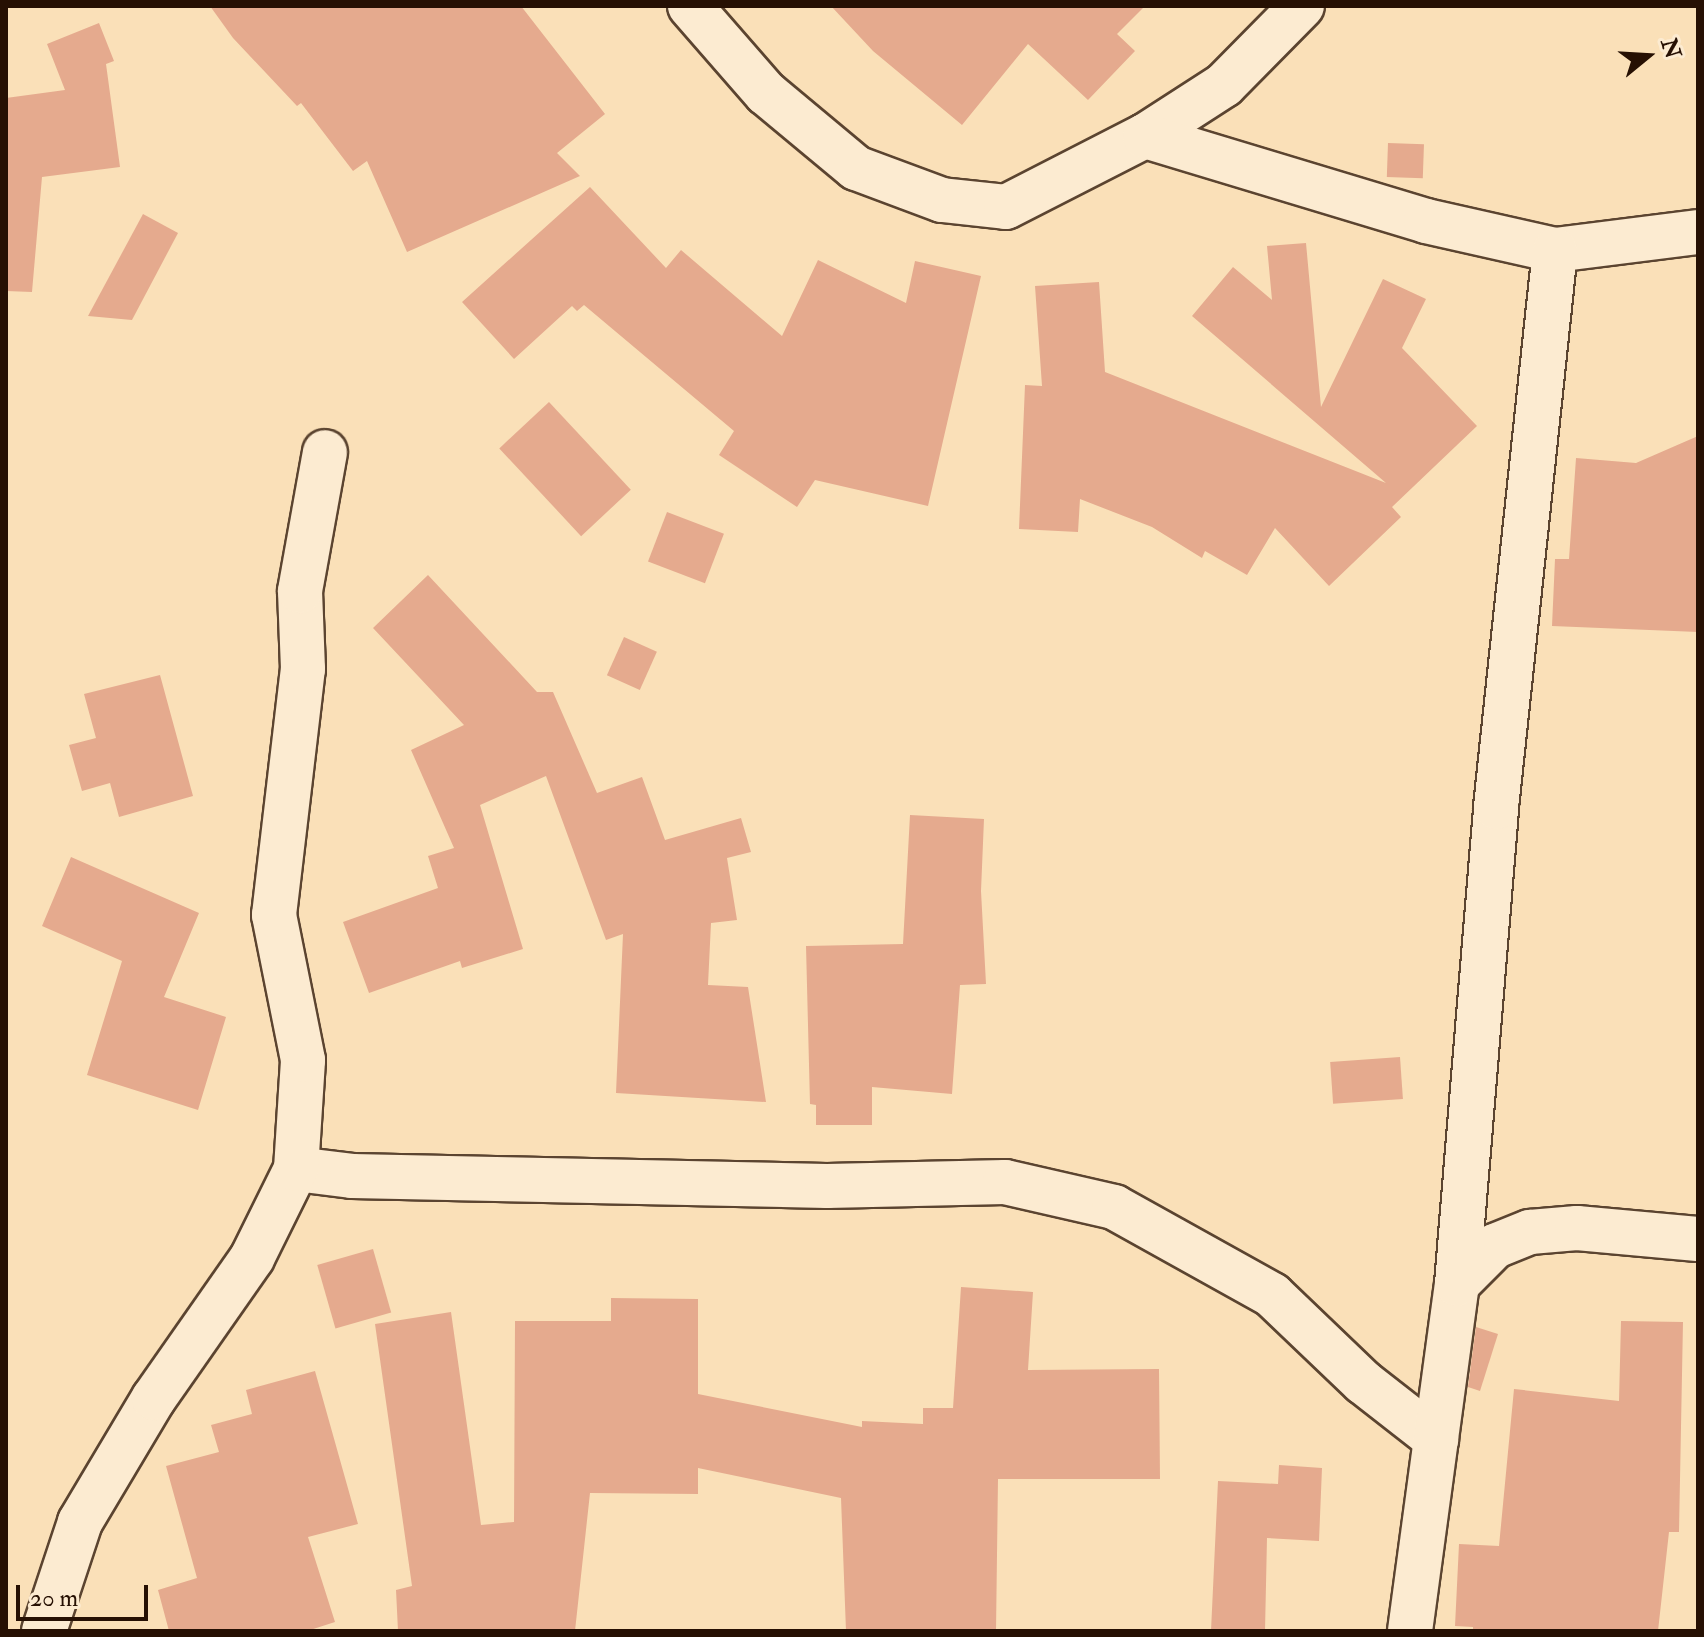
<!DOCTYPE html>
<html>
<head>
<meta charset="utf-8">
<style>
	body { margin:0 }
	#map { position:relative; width:1704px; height:1637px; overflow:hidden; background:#fae0b8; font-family:"IM FELL Double Pica",serif }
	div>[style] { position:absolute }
	.building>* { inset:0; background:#e5aa8e; transform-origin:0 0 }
	.roads { filter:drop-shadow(2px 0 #5b4430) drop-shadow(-2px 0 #5b4430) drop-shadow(0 2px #5b4430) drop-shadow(0 -2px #5b4430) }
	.minor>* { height:44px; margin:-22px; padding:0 22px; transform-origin:22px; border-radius:22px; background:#fcebd1 }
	span { translate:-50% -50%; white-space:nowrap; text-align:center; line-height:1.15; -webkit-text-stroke:7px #fcebd1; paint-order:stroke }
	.frame { position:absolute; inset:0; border:8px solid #261003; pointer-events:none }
	.north { position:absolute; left:1608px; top:16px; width:80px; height:80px; -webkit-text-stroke:6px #fcebd1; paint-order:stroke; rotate:72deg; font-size:22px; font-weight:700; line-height:32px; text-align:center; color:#261003 }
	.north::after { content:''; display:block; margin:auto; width:28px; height:36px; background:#261003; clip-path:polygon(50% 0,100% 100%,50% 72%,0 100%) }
	.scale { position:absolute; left:16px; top:1585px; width:132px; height:36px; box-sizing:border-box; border:4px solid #261003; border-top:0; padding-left:10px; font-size:24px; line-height:28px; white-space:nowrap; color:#261003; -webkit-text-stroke:6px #fcebd1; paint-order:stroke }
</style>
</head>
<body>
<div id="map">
	<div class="building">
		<div style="clip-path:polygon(210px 6px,521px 6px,605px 114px,557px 153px,580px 176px,407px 252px,367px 161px,353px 171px,301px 103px,297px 106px,233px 38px)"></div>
		<div style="clip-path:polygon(831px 6px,1145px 6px,1117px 34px,1135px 51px,1088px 100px,1028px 44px,962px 125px,873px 51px)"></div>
		<div style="clip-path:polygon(99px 23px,114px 61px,106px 64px,120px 167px,42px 177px,32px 292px,6px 291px,6px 98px,65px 90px,47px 44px)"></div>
		<div style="left:1388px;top:143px;width:36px;height:34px;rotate:2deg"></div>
		<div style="clip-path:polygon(590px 187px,666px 268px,681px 250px,782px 336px,818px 260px,906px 303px,915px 261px,981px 276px,928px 506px,815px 480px,797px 507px,719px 455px,734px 431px,584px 305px,577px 311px,572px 306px,514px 359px,462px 302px)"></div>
		<div style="clip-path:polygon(143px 214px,178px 233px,132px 320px,88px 316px)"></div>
		<div style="clip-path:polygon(1306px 243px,1321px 407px,1383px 279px,1426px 299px,1402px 348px,1477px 426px,1392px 507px,1401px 517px,1329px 586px,1275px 528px,1247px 575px,1205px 551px,1202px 558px,1152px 527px,1080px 499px,1078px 532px,1019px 529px,1025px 385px,1042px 386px,1035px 286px,1099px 282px,1105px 372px,1386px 483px,1192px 316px,1233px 267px,1272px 300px,1267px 246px)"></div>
		<div style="left:549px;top:402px;width:120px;height:68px;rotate:47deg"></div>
		<div style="clip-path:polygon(1698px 436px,1698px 632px,1552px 626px,1555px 559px,1569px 559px,1576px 458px,1636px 463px)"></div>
		<div style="left:667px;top:512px;width:61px;height:53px;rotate:21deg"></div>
		<div style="clip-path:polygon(428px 575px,537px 692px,553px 692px,597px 793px,642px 777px,665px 840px,741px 818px,751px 852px,727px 858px,737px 920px,711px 923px,708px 985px,748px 987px,766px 1102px,616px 1093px,623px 934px,606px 940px,546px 776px,480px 805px,523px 949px,462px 968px,460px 961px,369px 993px,343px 922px,438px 888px,428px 856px,454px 848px,411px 750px,464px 725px,373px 628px)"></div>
		<div style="left:624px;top:637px;width:36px;height:42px;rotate:24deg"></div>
		<div style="clip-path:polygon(160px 675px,193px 796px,119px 817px,110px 783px,82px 791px,69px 745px,96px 738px,84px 694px)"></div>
		<div style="clip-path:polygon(910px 815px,984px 819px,981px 891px,986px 984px,960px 985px,952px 1094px,872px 1087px,872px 1125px,816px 1125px,816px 1105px,810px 1104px,806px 946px,903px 944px)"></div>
		<div style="clip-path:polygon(71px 857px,199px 913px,164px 997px,226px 1017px,198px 1110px,87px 1075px,122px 961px,42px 926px)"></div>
		<div style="left:1400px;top:1057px;width:42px;height:70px;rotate:86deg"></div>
		<div style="left:373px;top:1249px;width:66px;height:58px;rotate:74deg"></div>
		<div style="clip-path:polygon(961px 1287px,1033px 1292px,1028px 1370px,1159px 1369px,1160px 1479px,998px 1479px,996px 1631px,846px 1631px,841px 1498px,698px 1468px,698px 1494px,590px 1493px,575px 1631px,398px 1631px,396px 1590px,412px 1586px,375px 1324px,451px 1312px,481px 1525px,514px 1522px,515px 1321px,611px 1321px,611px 1298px,698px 1299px,698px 1394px,862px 1427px,862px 1421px,923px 1424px,923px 1408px,953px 1408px)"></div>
		<div style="clip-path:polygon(1621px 1321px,1683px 1322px,1679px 1532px,1669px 1532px,1658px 1631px,1473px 1631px,1473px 1627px,1455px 1626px,1459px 1544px,1499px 1546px,1514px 1389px,1619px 1401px)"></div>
		<div style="clip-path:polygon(1476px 1327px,1498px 1334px,1480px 1391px,1468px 1387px)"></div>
		<div style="clip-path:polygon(315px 1371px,358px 1524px,308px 1537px,335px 1622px,307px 1631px,169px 1631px,158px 1590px,197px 1578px,166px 1466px,219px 1452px,211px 1425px,252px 1414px,246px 1390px)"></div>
		<div style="clip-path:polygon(1279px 1465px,1322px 1468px,1319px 1541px,1267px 1538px,1265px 1631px,1211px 1631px,1218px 1481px,1278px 1484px)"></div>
	</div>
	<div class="roads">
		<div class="minor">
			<div style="left:690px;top:6px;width:116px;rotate:48.9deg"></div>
			<div style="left:766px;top:93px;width:117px;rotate:39.8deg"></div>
			<div style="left:856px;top:168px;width:92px;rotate:20.4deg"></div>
			<div style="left:942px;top:200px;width:64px;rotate:6.2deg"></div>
			<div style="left:1006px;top:207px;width:156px;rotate:-27.1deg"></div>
			<div style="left:1145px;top:136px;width:94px;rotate:-32.8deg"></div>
			<div style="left:1224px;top:85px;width:111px;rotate:-45.4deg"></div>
			<div style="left:1145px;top:136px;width:294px;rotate:16.8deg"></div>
			<div style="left:1426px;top:221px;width:132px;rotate:12.7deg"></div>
			<div style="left:1555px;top:250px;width:144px;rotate:-7.2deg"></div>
			<div style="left:296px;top:1169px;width:56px;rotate:7.1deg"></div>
			<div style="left:352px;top:1176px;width:475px;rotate:1.2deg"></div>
			<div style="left:827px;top:1186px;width:178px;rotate:-1.3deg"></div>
			<div style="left:1005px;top:1182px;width:112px;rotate:12.9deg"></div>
			<div style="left:1114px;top:1207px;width:181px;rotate:29.1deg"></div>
			<div style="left:1272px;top:1295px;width:126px;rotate:43.7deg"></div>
			<div style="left:1363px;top:1382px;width:93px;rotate:38deg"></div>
			<div style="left:1457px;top:1284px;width:54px;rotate:-45deg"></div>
			<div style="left:1495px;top:1246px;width:38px;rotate:-22deg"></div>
			<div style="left:1530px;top:1232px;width:47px;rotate:-4.9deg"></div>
			<div style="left:1577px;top:1228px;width:121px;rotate:5.2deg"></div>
			<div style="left:44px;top:1631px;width:115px;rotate:-71.7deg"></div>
			<div style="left:80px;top:1522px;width:144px;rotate:-59.2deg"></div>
			<div style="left:154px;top:1398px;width:171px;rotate:-55deg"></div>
			<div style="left:252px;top:1258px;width:99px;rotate:-63.7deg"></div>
			<div style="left:296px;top:1169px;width:109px;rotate:-86.3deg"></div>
			<div style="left:303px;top:1060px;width:148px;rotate:-101.3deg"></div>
			<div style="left:274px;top:915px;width:248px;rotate:-83.3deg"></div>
			<div style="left:303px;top:669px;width:78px;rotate:-92.2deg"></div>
			<div style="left:300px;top:591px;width:141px;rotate:-79.8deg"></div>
			<div style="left:1410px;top:1631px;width:350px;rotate:-82.3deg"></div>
			<div style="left:1457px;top:1284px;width:479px;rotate:-85.3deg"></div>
			<div style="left:1496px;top:807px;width:560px;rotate:-83.95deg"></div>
		</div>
	</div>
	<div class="frame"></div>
	<div class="north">N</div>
	<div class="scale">20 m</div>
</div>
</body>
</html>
